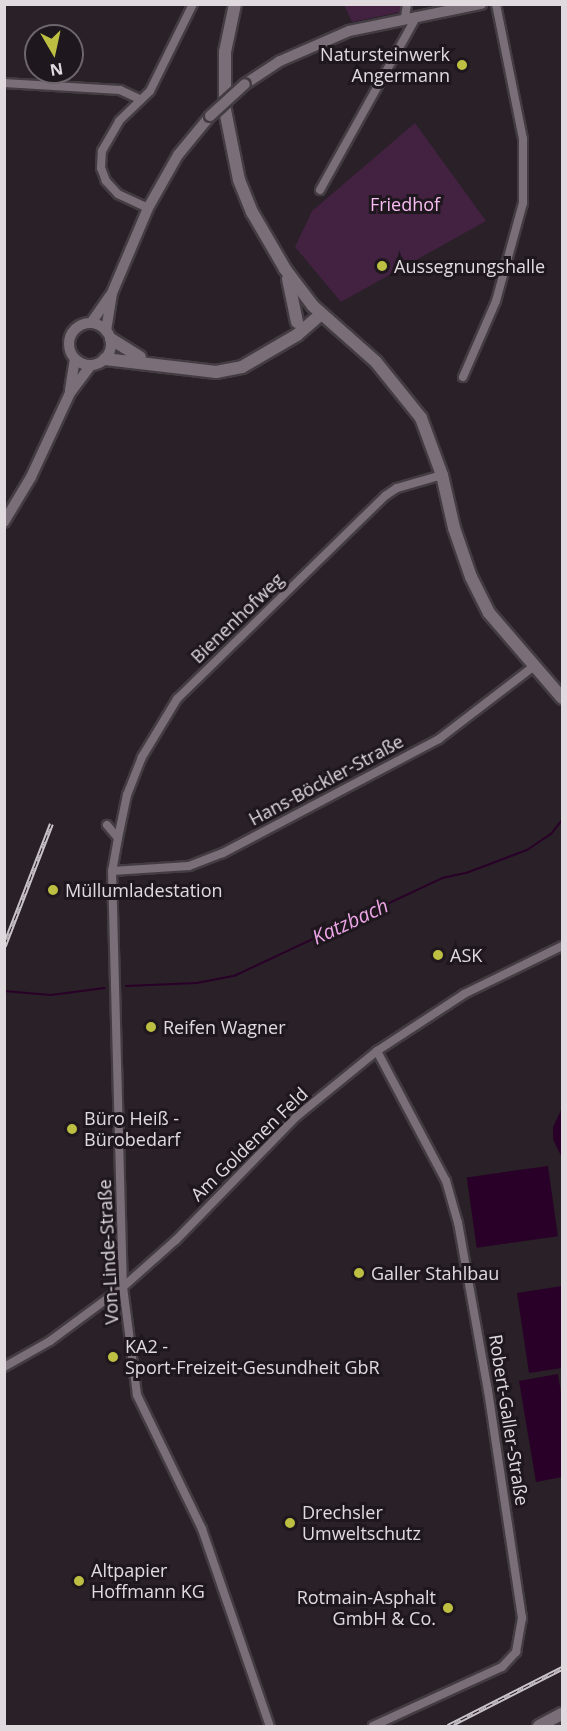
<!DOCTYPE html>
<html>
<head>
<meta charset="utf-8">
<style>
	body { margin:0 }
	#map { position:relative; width:567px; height:1731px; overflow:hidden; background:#292028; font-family:"Open Sans",sans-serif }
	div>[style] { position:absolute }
	.green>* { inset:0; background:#422240 }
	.water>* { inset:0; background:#290027; transform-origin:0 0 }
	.stream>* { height:2px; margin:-1px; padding:0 1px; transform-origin:1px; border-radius:1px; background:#290027 }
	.roads { filter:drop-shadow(2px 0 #433c42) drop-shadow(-2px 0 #433c42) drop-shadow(0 2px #433c42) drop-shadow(0 -2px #433c42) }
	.minor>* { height:8px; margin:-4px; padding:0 4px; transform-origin:4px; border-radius:4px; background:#7a6f79 }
	.tertiary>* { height:10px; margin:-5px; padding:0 5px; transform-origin:5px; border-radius:5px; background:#7a6f79 }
	.tertiary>.ring { margin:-5px; padding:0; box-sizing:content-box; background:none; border:10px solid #7a6f79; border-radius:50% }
	.secondary>* { height:12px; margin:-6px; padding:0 6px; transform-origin:6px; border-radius:6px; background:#7a6f79 }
	.rail>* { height:4.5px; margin-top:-2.25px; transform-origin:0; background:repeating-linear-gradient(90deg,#1f171e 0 7px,#c9c3c8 0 14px); box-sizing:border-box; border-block:2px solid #c9c3c8 }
	.bridges { filter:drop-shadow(2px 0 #433c42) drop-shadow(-2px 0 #433c42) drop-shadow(0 2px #433c42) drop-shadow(0 -2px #433c42) }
	.tertiary-bridge>* { height:10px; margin:-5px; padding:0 5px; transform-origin:5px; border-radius:5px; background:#7a6f79 }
	.dots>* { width:16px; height:16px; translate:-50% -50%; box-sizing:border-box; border:3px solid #1f171e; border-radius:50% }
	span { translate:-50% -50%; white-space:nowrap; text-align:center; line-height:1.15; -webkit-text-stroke:6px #1f171e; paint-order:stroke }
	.poi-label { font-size:18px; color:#e0dadf }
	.right { translate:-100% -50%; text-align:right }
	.left { translate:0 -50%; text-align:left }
	.park-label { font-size:18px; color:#f8bdf2 }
	.street-label { font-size:18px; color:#e0dadf }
	.water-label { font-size:20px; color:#eda6e7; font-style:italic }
	.frame { position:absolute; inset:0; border:6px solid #e0dadf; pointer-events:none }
	.north { position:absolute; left:24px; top:24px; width:60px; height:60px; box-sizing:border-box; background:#1f171e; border:2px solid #6c656b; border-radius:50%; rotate:171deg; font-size:16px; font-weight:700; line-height:24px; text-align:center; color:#e0dadf }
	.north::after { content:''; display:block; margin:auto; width:21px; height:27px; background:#bdbf43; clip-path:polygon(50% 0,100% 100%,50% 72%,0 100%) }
</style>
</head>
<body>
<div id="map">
	<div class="green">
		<div style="clip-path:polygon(344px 5px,344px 4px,402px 5px,400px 12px,352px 22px)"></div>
		<div style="clip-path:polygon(415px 123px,486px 221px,341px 302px,295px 247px,312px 211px)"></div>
	</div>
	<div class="water">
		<div style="clip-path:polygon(562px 1108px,562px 1158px,553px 1139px,553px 1127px)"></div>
		<div style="left:548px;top:1166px;width:71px;height:82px;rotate:82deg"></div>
		<div style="clip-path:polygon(562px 1286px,562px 1368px,529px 1373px,517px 1293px)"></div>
		<div style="clip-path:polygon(558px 1374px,562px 1400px,562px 1477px,536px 1482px,519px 1381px)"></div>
	</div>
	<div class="stream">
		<div style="left:126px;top:986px;width:71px;rotate:-2.4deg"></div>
		<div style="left:197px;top:983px;width:38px;rotate:-11deg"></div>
		<div style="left:234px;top:976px;width:230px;rotate:-25.2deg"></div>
		<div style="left:442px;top:878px;width:25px;rotate:-12deg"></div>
		<div style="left:466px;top:873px;width:65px;rotate:-20.7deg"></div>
		<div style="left:527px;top:850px;width:29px;rotate:-34deg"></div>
		<div style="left:551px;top:834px;width:18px;rotate:-52deg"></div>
		<div style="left:4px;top:991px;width:47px;rotate:4.9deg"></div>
		<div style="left:51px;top:995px;width:54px;rotate:-7.4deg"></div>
	</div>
	<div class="roads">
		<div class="minor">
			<div style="left:405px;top:17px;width:13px;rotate:-81deg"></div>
			<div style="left:4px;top:83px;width:116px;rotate:3.5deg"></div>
			<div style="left:120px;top:90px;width:23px;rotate:25deg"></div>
			<div style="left:320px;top:190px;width:199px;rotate:-60.9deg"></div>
			<div style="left:148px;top:208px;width:33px;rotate:-155deg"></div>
			<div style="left:118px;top:194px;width:18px;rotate:-133deg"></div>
			<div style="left:106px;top:181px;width:14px;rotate:-111deg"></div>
			<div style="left:101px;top:168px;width:17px;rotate:-87deg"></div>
			<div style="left:102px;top:151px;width:34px;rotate:-60deg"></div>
			<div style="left:119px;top:121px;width:43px;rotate:-44.1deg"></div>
			<div style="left:150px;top:91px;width:97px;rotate:-63.7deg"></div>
			<div style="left:463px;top:377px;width:83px;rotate:-66.5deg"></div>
			<div style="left:496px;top:301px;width:102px;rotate:-74.6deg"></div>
			<div style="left:523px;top:203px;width:64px;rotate:-90deg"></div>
			<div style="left:523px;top:139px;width:138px;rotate:-101.3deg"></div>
			<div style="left:107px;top:825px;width:17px;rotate:50deg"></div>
			<div style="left:118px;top:838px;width:34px;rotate:100deg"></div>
			<div style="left:112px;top:871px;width:416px;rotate:88.5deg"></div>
			<div style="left:123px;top:1287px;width:109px;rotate:82.6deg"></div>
			<div style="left:137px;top:1395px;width:149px;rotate:64.1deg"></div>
			<div style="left:202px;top:1529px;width:208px;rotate:71deg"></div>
			<div style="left:118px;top:838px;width:44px;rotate:-78.2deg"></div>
			<div style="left:127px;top:795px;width:41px;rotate:-68.5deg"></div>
			<div style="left:142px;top:757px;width:68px;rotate:-58.9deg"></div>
			<div style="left:177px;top:699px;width:291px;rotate:-44.3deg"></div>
			<div style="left:385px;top:496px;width:14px;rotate:-34deg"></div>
			<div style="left:397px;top:488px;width:47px;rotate:-16.1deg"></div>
			<div style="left:112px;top:871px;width:77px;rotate:-3.7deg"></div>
			<div style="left:189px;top:866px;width:36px;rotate:-21deg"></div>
			<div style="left:223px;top:853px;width:244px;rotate:-27.8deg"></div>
			<div style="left:439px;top:739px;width:118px;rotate:-37.5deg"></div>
			<div style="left:4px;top:1367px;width:53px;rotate:-29.5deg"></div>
			<div style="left:50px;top:1341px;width:91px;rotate:-36.5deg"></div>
			<div style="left:123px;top:1287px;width:71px;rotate:-41.6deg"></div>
			<div style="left:176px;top:1240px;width:173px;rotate:-45.7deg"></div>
			<div style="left:297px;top:1116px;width:103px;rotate:-39.1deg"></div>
			<div style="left:377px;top:1051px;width:104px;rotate:-33.2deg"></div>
			<div style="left:464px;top:994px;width:109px;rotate:-26.1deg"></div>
			<div style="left:373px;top:1726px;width:142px;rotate:-24.6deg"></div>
			<div style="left:502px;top:1667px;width:21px;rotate:-47deg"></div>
			<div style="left:516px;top:1652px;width:35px;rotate:-80deg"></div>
			<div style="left:522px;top:1618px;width:230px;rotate:-98.5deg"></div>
			<div style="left:488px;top:1391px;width:171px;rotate:-100.1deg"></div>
			<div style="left:458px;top:1223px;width:44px;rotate:-105.9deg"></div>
			<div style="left:446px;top:1181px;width:147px;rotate:-118deg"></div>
		</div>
		<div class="tertiary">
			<div style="left:245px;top:84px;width:42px;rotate:-33.3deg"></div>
			<div style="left:280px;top:61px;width:75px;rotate:-23.5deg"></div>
			<div style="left:349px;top:31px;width:135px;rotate:-11.6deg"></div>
			<div class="ring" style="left:69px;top:323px;width:32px;height:32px"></div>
			<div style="left:91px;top:323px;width:33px;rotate:-55deg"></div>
			<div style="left:106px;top:331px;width:38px;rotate:-81deg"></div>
			<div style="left:112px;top:293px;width:92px;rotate:-67deg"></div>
			<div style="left:148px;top:208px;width:61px;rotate:-60.5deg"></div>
			<div style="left:178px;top:155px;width:50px;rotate:-50.6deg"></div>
			<div style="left:70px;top:390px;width:31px;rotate:-81deg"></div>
			<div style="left:4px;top:522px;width:52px;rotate:-59deg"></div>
			<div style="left:31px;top:477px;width:93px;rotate:-65.1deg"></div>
			<div style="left:70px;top:393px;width:34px;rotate:-53deg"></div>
		</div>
		<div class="secondary">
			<div style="left:235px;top:4px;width:49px;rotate:101.8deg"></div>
			<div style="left:225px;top:52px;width:58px;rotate:90deg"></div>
			<div style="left:225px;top:110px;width:71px;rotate:78.7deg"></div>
			<div style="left:239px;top:180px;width:35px;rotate:68deg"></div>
			<div style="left:252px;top:212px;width:66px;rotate:59.9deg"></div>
			<div style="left:285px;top:269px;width:46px;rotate:52.9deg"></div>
			<div style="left:313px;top:306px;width:84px;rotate:41.6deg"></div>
			<div style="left:376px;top:362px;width:72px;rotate:51.2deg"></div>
			<div style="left:421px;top:418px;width:61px;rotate:69.8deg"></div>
			<div style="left:442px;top:475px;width:54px;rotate:77.2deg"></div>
			<div style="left:454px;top:528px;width:52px;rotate:70.9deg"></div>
			<div style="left:471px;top:577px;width:40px;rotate:63.4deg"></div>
			<div style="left:489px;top:613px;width:112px;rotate:49.3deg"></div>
			<div style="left:288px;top:279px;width:44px;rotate:78.2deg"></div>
			<div style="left:111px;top:339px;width:34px;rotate:32deg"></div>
			<div style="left:105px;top:359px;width:112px;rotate:6.7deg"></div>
			<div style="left:216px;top:372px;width:26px;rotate:-11deg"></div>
			<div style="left:242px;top:367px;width:64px;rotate:-30.2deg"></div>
			<div style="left:297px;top:335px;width:32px;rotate:-41deg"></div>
			<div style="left:539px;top:1726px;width:26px;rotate:-28deg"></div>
		</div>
	</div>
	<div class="rail">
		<div style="left:4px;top:946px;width:131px;rotate:-68.9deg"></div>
		<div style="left:448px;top:1726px;width:128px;rotate:-27deg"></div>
	</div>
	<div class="bridges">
		<div class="tertiary-bridge">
			<div style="left:210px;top:116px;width:47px;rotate:-42.4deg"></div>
		</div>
	</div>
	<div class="dots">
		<div style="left:462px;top:65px;background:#bdbf43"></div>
		<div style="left:382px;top:266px;background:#bdbf43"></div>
		<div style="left:53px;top:890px;background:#bdbf43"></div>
		<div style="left:438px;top:955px;background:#bdbf43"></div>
		<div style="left:151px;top:1027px;background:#bdbf43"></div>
		<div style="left:72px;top:1129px;background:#bdbf43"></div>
		<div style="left:359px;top:1273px;background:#bdbf43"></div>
		<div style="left:113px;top:1357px;background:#bdbf43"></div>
		<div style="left:290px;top:1523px;background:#bdbf43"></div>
		<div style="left:79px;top:1581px;background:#bdbf43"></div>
		<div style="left:448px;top:1608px;background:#bdbf43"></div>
	</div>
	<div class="poi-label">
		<span class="right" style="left:450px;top:65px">Natursteinwerk<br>Angermann</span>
		<span class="left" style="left:394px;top:266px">Aussegnungshalle</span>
		<span class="left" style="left:65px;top:890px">Müllumladestation</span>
		<span class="left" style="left:450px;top:955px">ASK</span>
		<span class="left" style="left:163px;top:1027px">Reifen Wagner</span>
		<span class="left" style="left:84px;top:1129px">Büro Heiß -<br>Bürobedarf</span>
		<span class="left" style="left:371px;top:1273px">Galler Stahlbau</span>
		<span class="left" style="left:125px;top:1357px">KA2 -<br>Sport-Freizeit-Gesundheit GbR</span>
		<span class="left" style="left:302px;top:1523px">Drechsler<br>Umweltschutz</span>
		<span class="left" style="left:91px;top:1581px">Altpapier<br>Hoffmann KG</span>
		<span class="right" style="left:436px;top:1608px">Rotmain-Asphalt<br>GmbH &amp; Co.</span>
	</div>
	<div class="park-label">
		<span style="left:405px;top:204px">Friedhof</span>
	</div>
	<div class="street-label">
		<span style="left:237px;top:618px;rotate:-44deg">Bienenhofweg</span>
		<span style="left:326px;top:780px;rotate:-28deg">Hans-Böckler-Straße</span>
		<span style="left:249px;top:1144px;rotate:-44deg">Am Goldenen Feld</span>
		<span style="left:108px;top:1252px;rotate:-93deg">Von-Linde-Straße</span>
		<span style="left:509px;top:1420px;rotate:81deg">Robert-Galler-Straße</span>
	</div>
	<div class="water-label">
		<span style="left:350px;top:921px;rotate:-25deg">Katzbach</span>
	</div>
	<div class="frame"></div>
	<div class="north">N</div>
</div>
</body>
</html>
